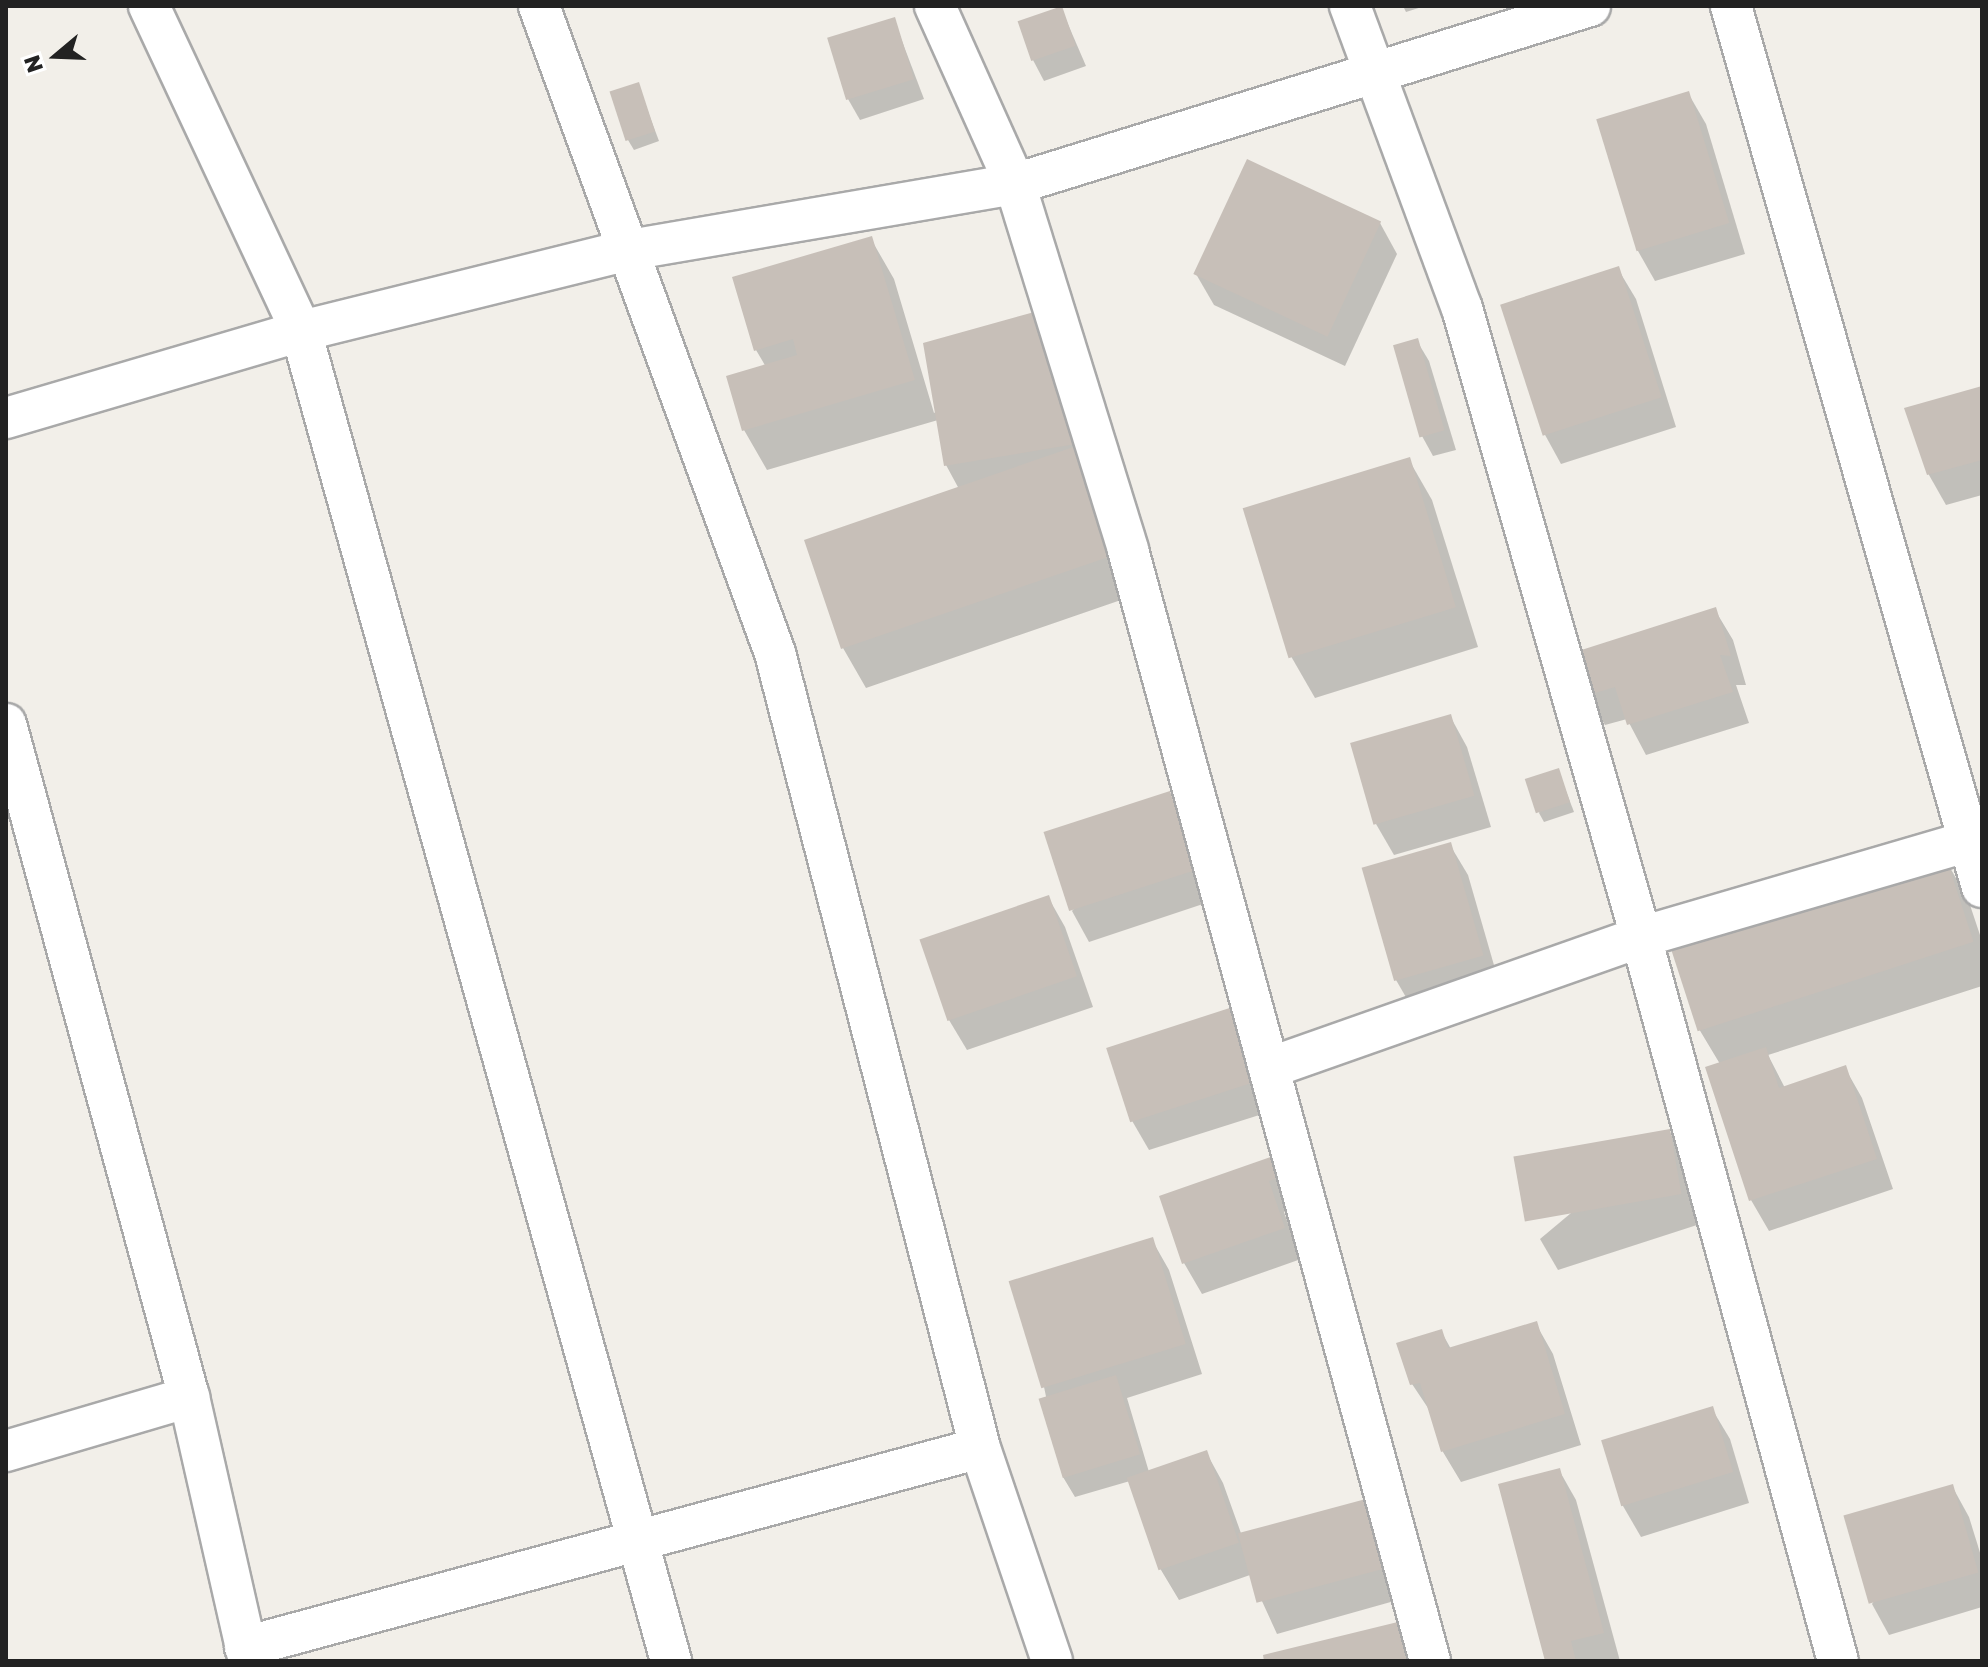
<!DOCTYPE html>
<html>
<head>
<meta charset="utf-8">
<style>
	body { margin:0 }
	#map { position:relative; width:1988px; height:1667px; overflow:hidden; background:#f2efe9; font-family:"Golos Text",sans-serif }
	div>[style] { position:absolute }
	.shadow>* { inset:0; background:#0003 }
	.building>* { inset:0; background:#c7bfb8; transform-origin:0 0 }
	.roads { filter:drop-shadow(2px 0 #a9a9a9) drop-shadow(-2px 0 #a9a9a9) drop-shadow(0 2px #a9a9a9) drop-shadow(0 -2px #a9a9a9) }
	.minor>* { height:40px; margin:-20px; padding:0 20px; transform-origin:20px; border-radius:20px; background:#fff }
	span { translate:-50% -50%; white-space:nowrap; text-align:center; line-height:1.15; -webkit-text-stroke:8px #fff; paint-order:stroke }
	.frame { position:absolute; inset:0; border:8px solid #222; pointer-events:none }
	.north { position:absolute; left:16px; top:16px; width:80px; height:80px; -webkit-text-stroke:6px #fff; paint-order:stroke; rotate:251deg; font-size:22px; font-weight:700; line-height:32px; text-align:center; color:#222 }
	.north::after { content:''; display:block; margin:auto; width:28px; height:36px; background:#222; clip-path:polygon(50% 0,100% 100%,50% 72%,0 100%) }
</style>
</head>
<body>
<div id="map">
	<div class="shadow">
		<div style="clip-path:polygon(1403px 6px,1425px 6px,1406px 12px)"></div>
		<div style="clip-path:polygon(1061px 8px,1086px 66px,1044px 81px,1033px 60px)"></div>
		<div style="clip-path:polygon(894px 20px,924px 99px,860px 120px,848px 99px)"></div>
		<div style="clip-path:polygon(638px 85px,659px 141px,634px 150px,628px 140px)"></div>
		<div style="clip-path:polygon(1688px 93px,1706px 124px,1745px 254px,1655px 281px,1638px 251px,1598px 120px)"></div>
		<div style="clip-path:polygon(1380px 223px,1397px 254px,1345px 366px,1214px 305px,1196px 274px)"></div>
		<div style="clip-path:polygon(871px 239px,894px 279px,934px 413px,1055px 344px,1147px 591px,866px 688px,843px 648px,959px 489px,946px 465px,938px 420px,767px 470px,744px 430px,766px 367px,756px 350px)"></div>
		<div style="clip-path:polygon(1618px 269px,1636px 299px,1676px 427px,1561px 464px,1544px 433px)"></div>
		<div style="clip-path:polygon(1417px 341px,1429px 361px,1456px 450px,1433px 456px,1422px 436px)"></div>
		<div style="clip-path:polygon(1982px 388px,1982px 495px,1946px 505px,1929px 475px,1906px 410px)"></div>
		<div style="clip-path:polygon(1409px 460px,1432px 500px,1478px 647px,1315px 698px,1292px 658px,1246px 511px)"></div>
		<div style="clip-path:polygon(1715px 610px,1733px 640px,1746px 685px,1736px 685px,1749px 723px,1646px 755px,1627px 719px,1605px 725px,1587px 695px)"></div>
		<div style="clip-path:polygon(1450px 716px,1467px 747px,1491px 827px,1394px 855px,1376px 824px)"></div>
		<div style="clip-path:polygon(1558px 770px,1574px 812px,1544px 822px,1539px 813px)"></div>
		<div style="clip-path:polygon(1169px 794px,1186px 824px,1212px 901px,1089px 942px,1072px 911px)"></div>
		<div style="clip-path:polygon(1450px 845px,1468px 875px,1500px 986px,1414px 1011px,1396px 980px)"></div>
		<div style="clip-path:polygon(1945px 859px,1968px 899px,1982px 941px,1982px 986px,1768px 1055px,1785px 1088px,1845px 1068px,1862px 1098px,1893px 1189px,1769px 1231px,1751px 1200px,1707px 1068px,1720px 1064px,1699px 1029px)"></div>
		<div style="clip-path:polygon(1048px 897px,1065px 927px,1093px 1007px,967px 1050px,949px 1020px)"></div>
		<div style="clip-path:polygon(1244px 1006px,1285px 1107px,1149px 1150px,1131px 1119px,1109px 1049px)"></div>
		<div style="clip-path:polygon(1669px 1131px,1687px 1161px,1697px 1225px,1558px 1270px,1540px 1239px)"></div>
		<div style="clip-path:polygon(1284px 1155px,1308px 1204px,1284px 1212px,1301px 1259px,1202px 1294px,1184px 1263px)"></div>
		<div style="clip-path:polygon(1152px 1240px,1169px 1270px,1202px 1374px,1127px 1398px,1149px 1472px,1206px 1452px,1223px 1483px,1242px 1536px,1376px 1498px,1412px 1596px,1277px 1634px,1250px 1575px,1179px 1600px,1161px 1570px,1130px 1481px,1075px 1497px,1063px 1477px,1044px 1387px)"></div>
		<div style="clip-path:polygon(1536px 1324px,1553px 1354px,1581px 1445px,1461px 1482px,1443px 1452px,1432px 1414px,1412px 1384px,1441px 1331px,1451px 1349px)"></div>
		<div style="clip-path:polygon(1712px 1409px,1730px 1439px,1749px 1503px,1641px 1537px,1623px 1506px,1604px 1442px)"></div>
		<div style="clip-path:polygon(1559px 1470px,1576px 1500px,1620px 1661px,1547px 1661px)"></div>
		<div style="clip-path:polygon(1952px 1486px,1969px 1517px,1982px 1559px,1982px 1607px,1889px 1635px,1872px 1604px)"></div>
	</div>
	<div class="building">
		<div style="left:1062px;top:6px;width:42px;height:47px;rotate:71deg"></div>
		<div style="left:895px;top:17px;width:65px;height:71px;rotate:73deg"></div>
		<div style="left:639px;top:82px;width:52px;height:31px;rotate:72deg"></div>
		<div style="left:1689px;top:91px;width:138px;height:97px;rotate:73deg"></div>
		<div style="left:1247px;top:159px;width:148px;height:127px;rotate:25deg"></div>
		<div style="clip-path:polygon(872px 236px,915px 380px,742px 431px,726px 376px,797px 355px,793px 339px,754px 351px,732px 277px)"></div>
		<div style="left:1619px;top:266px;width:138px;height:125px;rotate:72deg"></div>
		<div style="clip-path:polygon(1038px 311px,1088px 442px,1126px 551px,841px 649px,804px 540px,1088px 442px,944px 466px,923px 343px)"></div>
		<div style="left:1418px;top:338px;width:96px;height:26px;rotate:74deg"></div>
		<div style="clip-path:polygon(1982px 386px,1982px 460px,1927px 475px,1904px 408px)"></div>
		<div style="left:1410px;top:457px;width:157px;height:175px;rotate:73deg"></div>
		<div style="clip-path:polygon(1716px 607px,1731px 656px,1720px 655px,1733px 692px,1627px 725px,1615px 687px,1585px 696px,1572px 653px)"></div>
		<div style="left:1451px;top:714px;width:85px;height:105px;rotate:74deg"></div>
		<div style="left:1559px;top:768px;width:36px;height:36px;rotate:72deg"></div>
		<div style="left:1170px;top:791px;width:83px;height:133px;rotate:72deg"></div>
		<div style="left:1451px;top:842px;width:118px;height:93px;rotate:74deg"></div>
		<div style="left:1946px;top:857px;width:89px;height:290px;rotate:72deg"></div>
		<div style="left:1049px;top:895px;width:86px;height:137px;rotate:71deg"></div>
		<div style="left:1245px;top:1003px;width:78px;height:146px;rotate:72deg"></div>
		<div style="clip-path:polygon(1766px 1047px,1779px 1088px,1846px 1065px,1877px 1159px,1749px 1201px,1705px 1067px)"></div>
		<div style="left:1670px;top:1129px;width:66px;height:159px;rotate:80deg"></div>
		<div style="clip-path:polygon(1285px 1152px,1293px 1173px,1269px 1181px,1285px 1228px,1182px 1264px,1159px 1196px)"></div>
		<div style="left:1153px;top:1237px;width:112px;height:151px;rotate:73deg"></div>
		<div style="clip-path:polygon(1537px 1321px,1565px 1414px,1441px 1452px,1420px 1383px,1410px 1385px,1396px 1343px,1442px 1329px,1448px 1348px)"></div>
		<div style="left:1116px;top:1375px;width:83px;height:81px;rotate:73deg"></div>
		<div style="left:1713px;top:1406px;width:69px;height:117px;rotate:73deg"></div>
		<div style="left:1207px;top:1450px;width:98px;height:85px;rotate:71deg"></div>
		<div style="clip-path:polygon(1560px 1468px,1604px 1633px,1571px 1641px,1576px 1661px,1545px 1661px,1498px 1484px)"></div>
		<div style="left:1953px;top:1484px;width:92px;height:114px;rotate:74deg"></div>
		<div style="left:1377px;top:1496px;width:72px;height:144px;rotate:75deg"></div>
		<div style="clip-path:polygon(1406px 1620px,1416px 1661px,1264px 1661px,1263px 1655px)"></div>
	</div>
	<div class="roads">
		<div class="minor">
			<div style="left:149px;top:6px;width:359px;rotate:64.9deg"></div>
			<div style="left:301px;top:331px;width:1381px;rotate:74.45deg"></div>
			<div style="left:539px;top:6px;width:689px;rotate:69.96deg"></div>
			<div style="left:775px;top:653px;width:821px;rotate:75.54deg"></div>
			<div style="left:980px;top:1448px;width:225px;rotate:71.3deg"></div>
			<div style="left:935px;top:6px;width:195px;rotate:65.8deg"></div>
			<div style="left:1015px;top:184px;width:383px;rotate:72.8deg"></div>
			<div style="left:1128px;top:550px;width:1151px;rotate:74.79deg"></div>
			<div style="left:1350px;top:6px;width:322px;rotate:69.7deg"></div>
			<div style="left:1462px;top:308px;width:654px;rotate:74.11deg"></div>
			<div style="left:1641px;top:937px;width:750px;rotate:74.78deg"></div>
			<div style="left:1731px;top:6px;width:916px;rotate:74.1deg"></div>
			<div style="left:6px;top:418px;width:308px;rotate:-16.4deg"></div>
			<div style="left:301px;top:331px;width:338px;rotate:-13.9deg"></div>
			<div style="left:629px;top:250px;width:392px;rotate:-9.7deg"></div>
			<div style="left:1015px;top:184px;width:602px;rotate:-17.2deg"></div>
			<div style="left:6px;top:724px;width:697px;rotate:74.79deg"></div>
			<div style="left:189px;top:1397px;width:271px;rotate:77.2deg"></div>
			<div style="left:1269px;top:1068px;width:394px;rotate:-19.4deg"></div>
			<div style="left:1641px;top:937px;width:355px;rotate:-16.3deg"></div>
			<div style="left:6px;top:1451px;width:191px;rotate:-16.4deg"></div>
			<div style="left:245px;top:1647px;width:761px;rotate:-15.15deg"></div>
		</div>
	</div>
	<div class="frame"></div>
	<div class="north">N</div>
</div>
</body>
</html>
